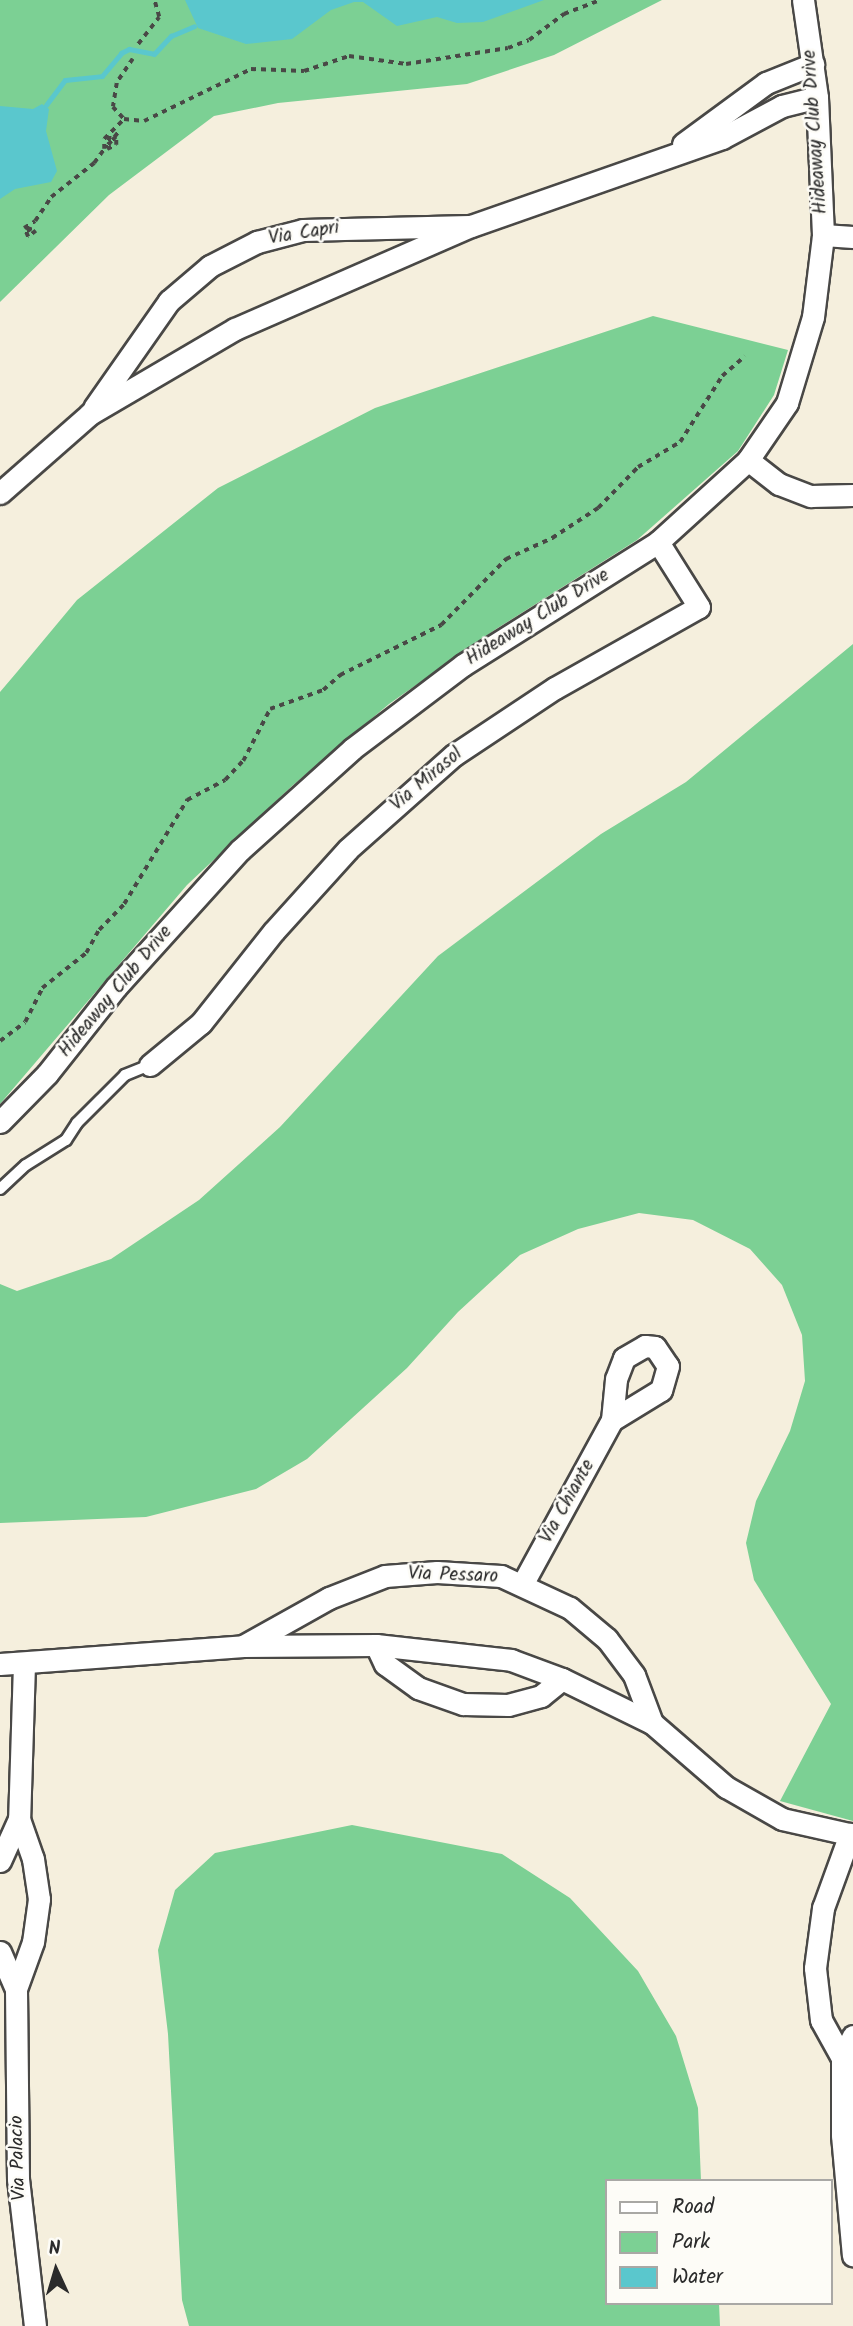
<!DOCTYPE html>
<html>
<head>
<meta charset="utf-8">
<style>
	body { margin:0 }
	#map { position:relative; width:853px; height:2326px; overflow:hidden; background:#f5efdd; font-family:Kalam,sans-serif }
	div>[style] { position:absolute }
	.green>* { inset:0; background:#7cd094 }
	.water>* { inset:0; background:#5ac7cd }
	.stream>* { height:5px; margin:-2.5px; padding:0 2.5px; transform-origin:2.5px; border-radius:2.5px; background:#5ac7cd }
	.path>* { height:3.5px; margin-top:-1.75px; transform-origin:0; background:repeating-linear-gradient(90deg,#494846 0 5px,transparent 0 10px) }
	.roads { filter:drop-shadow(2px 0 #494846) drop-shadow(-2px 0 #494846) drop-shadow(0 2px #494846) drop-shadow(0 -2px #494846) }
	.lane>* { height:10px; margin:-5px; padding:0 5px; transform-origin:5px; border-radius:5px; background:#fff }
	.street>* { height:21px; margin:-10.5px; padding:0 10.5px; transform-origin:10.5px; border-radius:10.5px; background:#fff }
	span { translate:-50% -50%; white-space:nowrap; text-align:center; line-height:1.15; -webkit-text-stroke:5px #fdfcf7; paint-order:stroke }
	.street-label { font-size:19px; color:#2b2b2b }
	.legend { position:absolute; left:605px; top:2179px; width:228px; height:126px; box-sizing:border-box; background:#fdfcf7; border:2px solid #a9a8a5; margin:0; padding:9px 12px; list-style:none; font-size:21px; color:#2b2b2b }
	.legend li { display:flex; align-items:center; gap:14px; height:35px }
	.legend b { width:35px; border:2px solid #a9a8a5 }
	.north { position:absolute; left:21px; top:2235px; width:70px; height:70px; -webkit-text-stroke:5px #fdfcf7; paint-order:stroke; rotate:356deg; font-size:19px; font-weight:700; line-height:28px; text-align:center; color:#2b2b2b }
	.north::after { content:''; display:block; margin:auto; width:24px; height:32px; background:#2b2b2b; clip-path:polygon(50% 0,100% 100%,50% 72%,0 100%) }
</style>
</head>
<body>
<div id="map">
	<div class="green">
		<div style="clip-path:polygon(0 0,662px 0,554px 55px,467px 84px,278px 103px,214px 116px,109px 195px,0 302px)"></div>
		<div style="clip-path:polygon(653px 316px,788px 350px,774px 395px,738px 451px,637px 540px,496px 629px,389px 704px,292px 786px,187px 885px,0 1104px,0 692px,17px 672px,77px 600px,218px 488px,375px 408px)"></div>
		<div style="clip-path:polygon(853px 644px,853px 1821px,780px 1801px,831px 1704px,754px 1580px,746px 1543px,756px 1501px,790px 1431px,805px 1381px,802px 1335px,782px 1285px,750px 1249px,693px 1220px,639px 1213px,578px 1229px,520px 1255px,458px 1312px,407px 1368px,307px 1459px,256px 1489px,146px 1517px,0 1523px,0 1284px,17px 1291px,111px 1259px,199px 1200px,280px 1127px,438px 956px,601px 834px,686px 782px)"></div>
		<div style="clip-path:polygon(352px 1825px,502px 1854px,570px 1898px,638px 1971px,676px 2036px,698px 2108px,701px 2181px,606px 2181px,606px 2303px,719px 2303px,720px 2326px,189px 2326px,182px 2300px,168px 2034px,158px 1950px,175px 1890px,215px 1853px)"></div>
	</div>
	<div class="water">
		<div style="clip-path:polygon(185px 0,544px 0,483px 22px,457px 23px,437px 17px,397px 26px,363px 2px,354px 2px,331px 10px,292px 39px,246px 44px,198px 28px)"></div>
		<div style="clip-path:polygon(42px 104px,49px 109px,46px 131px,57px 171px,51px 182px,15px 189px,0 199px,0 106px,33px 109px)"></div>
	</div>
	<div class="stream">
		<div style="left:46px;top:105px;width:31px;rotate:-53deg"></div>
		<div style="left:65px;top:80px;width:37px;rotate:-6deg"></div>
		<div style="left:102px;top:76px;width:30px;rotate:-50deg"></div>
		<div style="left:121px;top:53px;width:9px;rotate:-27deg"></div>
		<div style="left:129px;top:49px;width:25px;rotate:11deg"></div>
		<div style="left:154px;top:54px;width:25px;rotate:-47deg"></div>
		<div style="left:171px;top:36px;width:25px;rotate:-23deg"></div>
	</div>
	<div class="path">
		<div style="left:138px;top:44px;width:34px;rotate:-52deg"></div>
		<div style="left:159px;top:17px;width:18px;rotate:-106deg"></div>
		<div style="left:133px;top:59px;width:29px;rotate:124deg"></div>
		<div style="left:117px;top:83px;width:24px;rotate:99deg"></div>
		<div style="left:113px;top:107px;width:16px;rotate:47deg"></div>
		<div style="left:124px;top:119px;width:20px;rotate:6deg"></div>
		<div style="left:144px;top:121px;width:119px;rotate:-25.9deg"></div>
		<div style="left:251px;top:69px;width:53px;rotate:2.2deg"></div>
		<div style="left:304px;top:71px;width:47px;rotate:-18.4deg"></div>
		<div style="left:349px;top:56px;width:58px;rotate:8deg"></div>
		<div style="left:406px;top:64px;width:103px;rotate:-8.9deg"></div>
		<div style="left:508px;top:48px;width:22px;rotate:-21deg"></div>
		<div style="left:529px;top:40px;width:44px;rotate:-36.6deg"></div>
		<div style="left:564px;top:14px;width:39px;rotate:-21deg"></div>
		<div style="left:110px;top:136px;width:13px;rotate:103deg"></div>
		<div style="left:107px;top:149px;width:10px;rotate:-24deg"></div>
		<div style="left:116px;top:145px;width:8px;rotate:-90deg"></div>
		<div style="left:116px;top:137px;width:11px;rotate:135deg"></div>
		<div style="left:108px;top:145px;width:18px;rotate:-52deg"></div>
		<div style="left:30px;top:232px;width:5px;rotate:-127deg"></div>
		<div style="left:27px;top:228px;width:9px;rotate:18deg"></div>
		<div style="left:36px;top:231px;width:10px;rotate:143deg"></div>
		<div style="left:28px;top:237px;width:10px;rotate:-114deg"></div>
		<div style="left:24px;top:228px;width:13px;rotate:-32deg"></div>
		<div style="left:35px;top:221px;width:29px;rotate:-56deg"></div>
		<div style="left:51px;top:197px;width:55px;rotate:-38.3deg"></div>
		<div style="left:94px;top:163px;width:17px;rotate:-54deg"></div>
		<div style="left:104px;top:149px;width:10px;rotate:-90deg"></div>
		<div style="left:104px;top:139px;width:28px;rotate:-45deg"></div>
		<div style="left:0;top:1041px;width:31px;rotate:-37deg"></div>
		<div style="left:25px;top:1022px;width:38px;rotate:-63deg"></div>
		<div style="left:42px;top:988px;width:56px;rotate:-38.5deg"></div>
		<div style="left:86px;top:953px;width:26px;rotate:-61deg"></div>
		<div style="left:99px;top:930px;width:36px;rotate:-46deg"></div>
		<div style="left:124px;top:904px;width:122px;rotate:-58.8deg"></div>
		<div style="left:187px;top:800px;width:43px;rotate:-27.8deg"></div>
		<div style="left:225px;top:780px;width:26px;rotate:-47deg"></div>
		<div style="left:243px;top:761px;width:59px;rotate:-62.6deg"></div>
		<div style="left:270px;top:709px;width:56px;rotate:-19.7deg"></div>
		<div style="left:323px;top:690px;width:23px;rotate:-41deg"></div>
		<div style="left:340px;top:675px;width:113px;rotate:-26.3deg"></div>
		<div style="left:441px;top:625px;width:93px;rotate:-45.4deg"></div>
		<div style="left:506px;top:559px;width:51px;rotate:-24.5deg"></div>
		<div style="left:552px;top:538px;width:55px;rotate:-33.1deg"></div>
		<div style="left:598px;top:508px;width:57px;rotate:-45.7deg"></div>
		<div style="left:638px;top:467px;width:49px;rotate:-30.8deg"></div>
		<div style="left:680px;top:442px;width:78px;rotate:-57.5deg"></div>
		<div style="left:722px;top:376px;width:30px;rotate:-41deg"></div>
	</div>
	<div class="roads">
		<div class="lane">
			<div style="left:0;top:1189px;width:35px;rotate:-43deg"></div>
			<div style="left:26px;top:1165px;width:47px;rotate:-32deg"></div>
			<div style="left:66px;top:1140px;width:20px;rotate:-57deg"></div>
			<div style="left:77px;top:1123px;width:68px;rotate:-45deg"></div>
			<div style="left:125px;top:1075px;width:27px;rotate:-22deg"></div>
		</div>
		<div class="street">
			<div style="left:683px;top:144px;width:103px;rotate:-36.3deg"></div>
			<div style="left:766px;top:83px;width:51px;rotate:-22deg"></div>
			<div style="left:823px;top:235px;width:30px;rotate:4deg"></div>
			<div style="left:94px;top:408px;width:131px;rotate:-55deg"></div>
			<div style="left:169px;top:301px;width:54px;rotate:-40.5deg"></div>
			<div style="left:210px;top:266px;width:53px;rotate:-27.1deg"></div>
			<div style="left:257px;top:242px;width:48px;rotate:-14.6deg"></div>
			<div style="left:303px;top:230px;width:166px;rotate:-1.4deg"></div>
			<div style="left:748px;top:460px;width:39px;rotate:38deg"></div>
			<div style="left:779px;top:484px;width:34px;rotate:21deg"></div>
			<div style="left:811px;top:496px;width:42px;rotate:-1.4deg"></div>
			<div style="left:0;top:493px;width:120px;rotate:-41.3deg"></div>
			<div style="left:90px;top:414px;width:168px;rotate:-30.4deg"></div>
			<div style="left:235px;top:329px;width:257px;rotate:-23.6deg"></div>
			<div style="left:471px;top:226px;width:266px;rotate:-19.3deg"></div>
			<div style="left:722px;top:138px;width:68px;rotate:-28.1deg"></div>
			<div style="left:782px;top:106px;width:36px;rotate:-14deg"></div>
			<div style="left:150px;top:1065px;width:66px;rotate:-39.5deg"></div>
			<div style="left:201px;top:1023px;width:117px;rotate:-51.6deg"></div>
			<div style="left:274px;top:931px;width:110px;rotate:-47.9deg"></div>
			<div style="left:348px;top:849px;width:142px;rotate:-41.6deg"></div>
			<div style="left:454px;top:755px;width:121px;rotate:-33.6deg"></div>
			<div style="left:555px;top:688px;width:165px;rotate:-29.4deg"></div>
			<div style="left:699px;top:607px;width:77px;rotate:-122.2deg"></div>
			<div style="left:0;top:1122px;width:67px;rotate:-45.6deg"></div>
			<div style="left:47px;top:1074px;width:111px;rotate:-51.6deg"></div>
			<div style="left:116px;top:987px;width:185px;rotate:-47.9deg"></div>
			<div style="left:240px;top:850px;width:151px;rotate:-42deg"></div>
			<div style="left:352px;top:749px;width:139px;rotate:-37.1deg"></div>
			<div style="left:463px;top:665px;width:231px;rotate:-32.2deg"></div>
			<div style="left:658px;top:542px;width:122px;rotate:-42.3deg"></div>
			<div style="left:748px;top:460px;width:69px;rotate:-55.6deg"></div>
			<div style="left:787px;top:403px;width:90px;rotate:-73.2deg"></div>
			<div style="left:813px;top:317px;width:83px;rotate:-83deg"></div>
			<div style="left:823px;top:235px;width:138px;rotate:-92.5deg"></div>
			<div style="left:817px;top:97px;width:98px;rotate:-98.2deg"></div>
			<div style="left:523px;top:1583px;width:186px;rotate:-61.4deg"></div>
			<div style="left:612px;top:1420px;width:41px;rotate:-84.4deg"></div>
			<div style="left:616px;top:1379px;width:22px;rotate:-69deg"></div>
			<div style="left:624px;top:1358px;width:24px;rotate:-30deg"></div>
			<div style="left:645px;top:1346px;width:10px;rotate:6deg"></div>
			<div style="left:655px;top:1347px;width:23px;rotate:56deg"></div>
			<div style="left:668px;top:1366px;width:25px;rotate:106deg"></div>
			<div style="left:661px;top:1390px;width:57px;rotate:148.5deg"></div>
			<div style="left:245px;top:1645px;width:96px;rotate:-29.2deg"></div>
			<div style="left:329px;top:1598px;width:60px;rotate:-21.4deg"></div>
			<div style="left:385px;top:1576px;width:52px;rotate:-4.4deg"></div>
			<div style="left:437px;top:1572px;width:64px;rotate:3.6deg"></div>
			<div style="left:501px;top:1576px;width:76px;rotate:24.9deg"></div>
			<div style="left:570px;top:1608px;width:48px;rotate:40deg"></div>
			<div style="left:607px;top:1639px;width:45px;rotate:53.1deg"></div>
			<div style="left:634px;top:1675px;width:51px;rotate:69.4deg"></div>
			<div style="left:376px;top:1645px;width:21px;rotate:65deg"></div>
			<div style="left:385px;top:1664px;width:41px;rotate:36deg"></div>
			<div style="left:418px;top:1688px;width:48px;rotate:19.6deg"></div>
			<div style="left:463px;top:1704px;width:45px;rotate:1.3deg"></div>
			<div style="left:508px;top:1705px;width:34px;rotate:-15deg"></div>
			<div style="left:541px;top:1696px;width:27px;rotate:-39deg"></div>
			<div style="left:0;top:1664px;width:244px;rotate:-4.2deg"></div>
			<div style="left:243px;top:1646px;width:133px;rotate:-0.4deg"></div>
			<div style="left:376px;top:1645px;width:136px;rotate:6.3deg"></div>
			<div style="left:511px;top:1660px;width:54px;rotate:20.4deg"></div>
			<div style="left:562px;top:1679px;width:100px;rotate:26.1deg"></div>
			<div style="left:652px;top:1723px;width:98px;rotate:40.9deg"></div>
			<div style="left:726px;top:1787px;width:64px;rotate:29.7deg"></div>
			<div style="left:782px;top:1819px;width:73px;rotate:12.7deg"></div>
			<div style="left:24px;top:1664px;width:155px;rotate:91.8deg"></div>
			<div style="left:19px;top:1819px;width:42px;rotate:70.7deg"></div>
			<div style="left:33px;top:1859px;width:40px;rotate:81.5deg"></div>
			<div style="left:39px;top:1899px;width:43px;rotate:97.9deg"></div>
			<div style="left:33px;top:1942px;width:50px;rotate:109.9deg"></div>
			<div style="left:16px;top:1989px;width:190px;rotate:89.4deg"></div>
			<div style="left:18px;top:2179px;width:148px;rotate:83.4deg"></div>
			<div style="left:0;top:1861px;width:46px;rotate:-65.7deg"></div>
			<div style="left:0;top:1952px;width:40px;rotate:66.6deg"></div>
			<div style="left:853px;top:2036px;width:25px;rotate:117deg"></div>
			<div style="left:842px;top:2058px;width:77px;rotate:90deg"></div>
			<div style="left:842px;top:2135px;width:121px;rotate:84.8deg"></div>
			<div style="left:842px;top:2058px;width:43px;rotate:-118.9deg"></div>
			<div style="left:821px;top:2020px;width:52px;rotate:-96.6deg"></div>
			<div style="left:815px;top:1968px;width:61px;rotate:-82.4deg"></div>
			<div style="left:823px;top:1908px;width:79px;rotate:-70deg"></div>
		</div>
	</div>
	<div class="street-label">
		<span style="left:816px;top:132px;rotate:-94deg">Hideaway Club Drive</span>
		<span style="left:304px;top:234px;rotate:-9deg">Via Capri</span>
		<span style="left:538px;top:618px;rotate:-32deg">Hideaway Club Drive</span>
		<span style="left:427px;top:780px;rotate:-40deg">Via Mirasol</span>
		<span style="left:116px;top:992px;rotate:-50deg">Hideaway Club Drive</span>
		<span style="left:568px;top:1502px;rotate:-61deg">Via Chiante</span>
		<span style="left:453px;top:1576px;rotate:2deg">Via Pessaro</span>
		<span style="left:19px;top:2158px;rotate:-92deg">Via Palacio</span>
	</div>
	<ul class="legend">
	<li><b style="height:9px;background:#fff"></b>Road</li>
	<li><b style="height:19px;background:#7cd094"></b>Park</li>
	<li><b style="height:19px;background:#5ac7cd"></b>Water</li>
	</ul>
	<div class="north">N</div>
</div>
</body>
</html>
